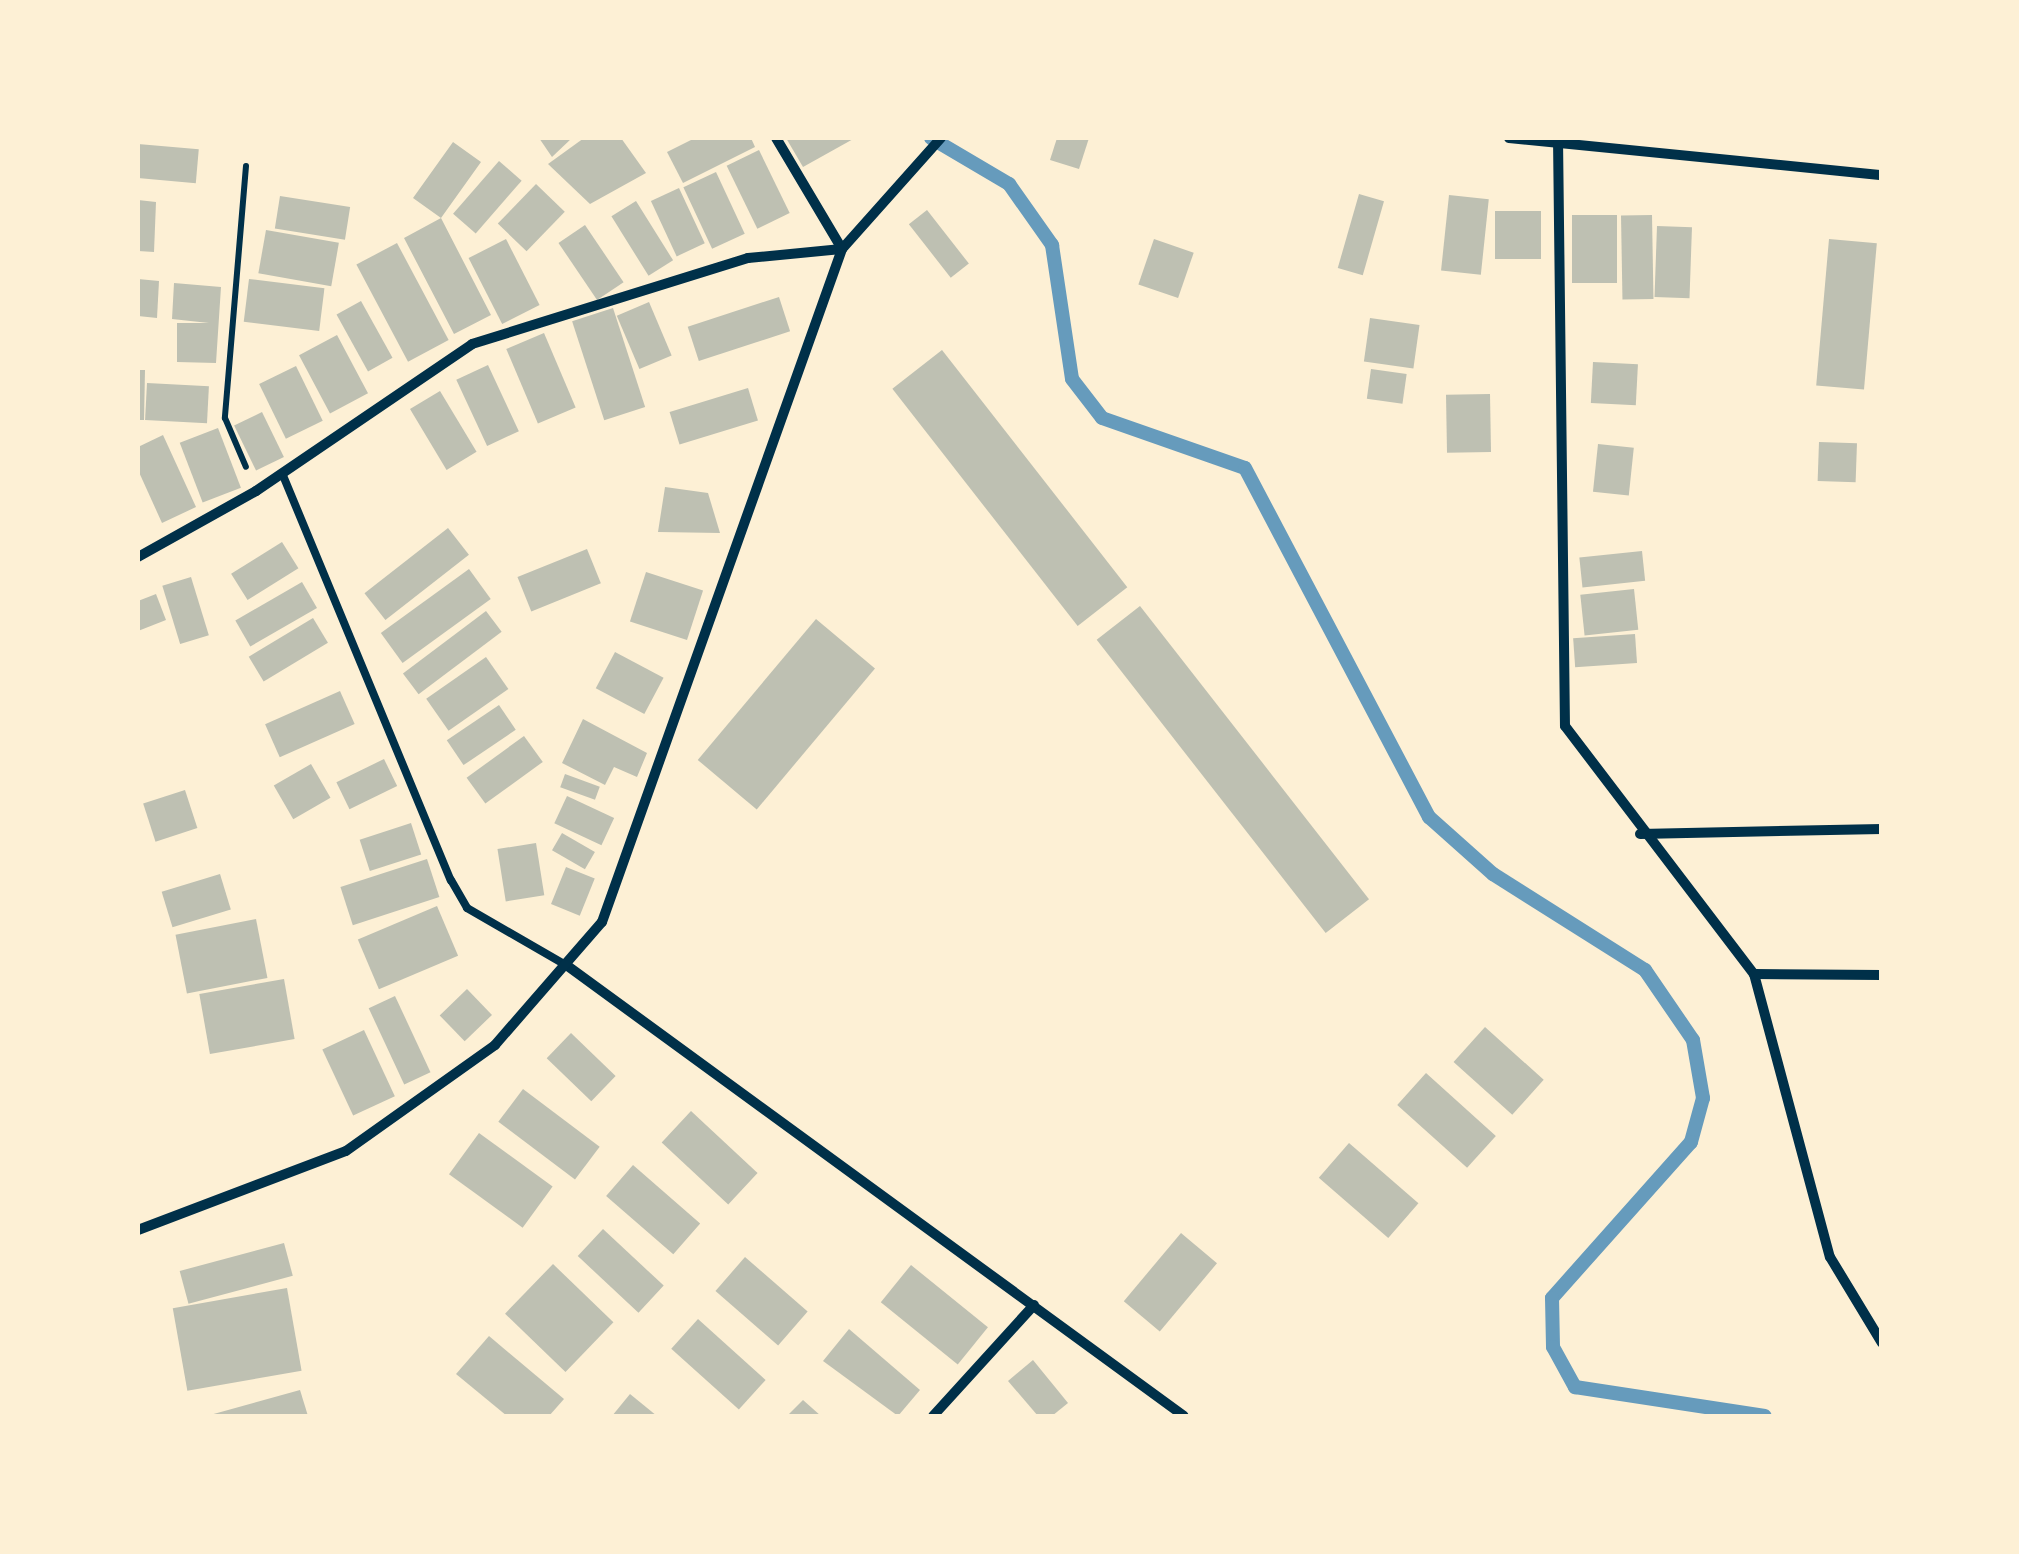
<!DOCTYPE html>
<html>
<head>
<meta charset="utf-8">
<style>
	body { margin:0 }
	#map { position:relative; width:2019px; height:1554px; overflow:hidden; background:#fdf0d5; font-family:"Golos Text",sans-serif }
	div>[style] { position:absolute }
	.stream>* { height:14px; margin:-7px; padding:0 7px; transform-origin:7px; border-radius:7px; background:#669bbc }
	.building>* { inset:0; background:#bec0b2; transform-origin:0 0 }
	.path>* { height:6px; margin:-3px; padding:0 3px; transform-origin:3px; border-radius:3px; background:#003049 }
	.service>* { height:8px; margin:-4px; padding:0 4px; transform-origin:4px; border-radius:4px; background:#003049 }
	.minor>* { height:10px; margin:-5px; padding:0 5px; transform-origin:5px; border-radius:5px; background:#003049 }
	span { translate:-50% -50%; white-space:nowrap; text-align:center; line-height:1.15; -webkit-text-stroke:10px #fdf0d5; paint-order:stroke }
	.frame { position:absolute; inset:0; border:140px solid #fdf0d5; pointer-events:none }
</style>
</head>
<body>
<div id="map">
	<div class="stream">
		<div style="left:931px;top:138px;width:91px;rotate:30.5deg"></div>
		<div style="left:1009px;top:184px;width:75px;rotate:54.8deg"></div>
		<div style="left:1052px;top:245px;width:135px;rotate:81.5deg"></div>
		<div style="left:1072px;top:379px;width:49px;rotate:52.4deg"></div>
		<div style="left:1102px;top:418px;width:151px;rotate:19.3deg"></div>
		<div style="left:1245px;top:468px;width:395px;rotate:62.2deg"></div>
		<div style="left:1429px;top:817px;width:86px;rotate:41.7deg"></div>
		<div style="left:1493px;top:874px;width:180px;rotate:32.3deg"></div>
		<div style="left:1645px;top:970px;width:85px;rotate:55.6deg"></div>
		<div style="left:1693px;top:1040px;width:59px;rotate:80.2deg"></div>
		<div style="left:1703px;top:1098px;width:46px;rotate:105.3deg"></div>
		<div style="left:1691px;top:1142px;width:209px;rotate:131.7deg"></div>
		<div style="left:1552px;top:1298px;width:49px;rotate:88.8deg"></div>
		<div style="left:1553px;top:1347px;width:46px;rotate:61.2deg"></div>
		<div style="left:1575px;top:1387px;width:192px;rotate:8.7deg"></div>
	</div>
	<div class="building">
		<div style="clip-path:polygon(539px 138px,572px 138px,552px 157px)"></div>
		<div style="clip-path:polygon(584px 138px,621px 138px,646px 173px,590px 204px,548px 164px)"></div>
		<div style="clip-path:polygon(695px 138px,751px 138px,755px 147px,683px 183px,667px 152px)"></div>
		<div style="clip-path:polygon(786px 138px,855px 138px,803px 167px)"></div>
		<div style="clip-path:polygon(1057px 138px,1089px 138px,1079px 169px,1050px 160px)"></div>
		<div style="clip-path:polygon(453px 142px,481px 162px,441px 218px,491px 315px,454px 334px,404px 238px,441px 218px,413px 198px)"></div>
		<div style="left:138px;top:144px;width:61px;height:34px;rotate:5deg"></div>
		<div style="left:759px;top:150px;width:70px;height:36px;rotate:64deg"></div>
		<div style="left:499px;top:161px;width:30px;height:70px;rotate:41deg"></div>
		<div style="left:716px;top:172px;width:68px;height:36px;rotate:65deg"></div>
		<div style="left:536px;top:184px;width:40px;height:55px;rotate:44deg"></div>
		<div style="left:679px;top:188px;width:61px;height:31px;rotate:65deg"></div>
		<div style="left:1359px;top:194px;width:26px;height:77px;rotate:16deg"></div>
		<div style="left:1449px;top:195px;width:40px;height:76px;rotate:6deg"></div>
		<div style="left:280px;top:196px;width:71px;height:33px;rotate:9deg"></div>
		<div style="clip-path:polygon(138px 200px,156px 202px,154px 252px,138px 251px)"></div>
		<div style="left:636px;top:201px;width:70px;height:29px;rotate:58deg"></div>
		<div style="left:927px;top:210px;width:68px;height:23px;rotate:52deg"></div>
		<div style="left:1495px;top:211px;width:46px;height:48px"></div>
		<div style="left:1572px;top:215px;width:45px;height:68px"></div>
		<div style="left:1652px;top:215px;width:84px;height:31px;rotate:89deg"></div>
		<div style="left:585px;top:225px;width:69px;height:32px;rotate:56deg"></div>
		<div style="left:1657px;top:226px;width:35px;height:71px;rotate:2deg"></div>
		<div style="left:266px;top:230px;width:74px;height:44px;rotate:10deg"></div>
		<div style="left:506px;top:239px;width:74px;height:42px;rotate:63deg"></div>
		<div style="left:1154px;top:239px;width:42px;height:48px;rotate:19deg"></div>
		<div style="left:1829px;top:239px;width:48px;height:147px;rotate:5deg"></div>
		<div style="left:397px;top:243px;width:110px;height:46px;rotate:62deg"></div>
		<div style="clip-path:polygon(138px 279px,159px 281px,157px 318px,138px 316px)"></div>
		<div style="left:249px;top:279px;width:76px;height:43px;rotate:7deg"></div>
		<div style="clip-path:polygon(174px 283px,221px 287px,216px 363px,177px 362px,177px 323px,209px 323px,172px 319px)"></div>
		<div style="left:779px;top:297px;width:36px;height:96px;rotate:72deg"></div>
		<div style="left:361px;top:301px;width:65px;height:28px;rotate:61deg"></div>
		<div style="left:649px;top:302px;width:58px;height:35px;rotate:67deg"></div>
		<div style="left:613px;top:308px;width:104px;height:43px;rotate:72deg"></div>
		<div style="left:1370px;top:318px;width:50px;height:44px;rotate:8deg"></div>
		<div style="left:544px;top:333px;width:81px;height:41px;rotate:67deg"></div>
		<div style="left:337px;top:335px;width:66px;height:43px;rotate:62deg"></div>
		<div style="left:942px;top:350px;width:301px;height:63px;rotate:52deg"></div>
		<div style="left:1593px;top:362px;width:45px;height:41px;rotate:3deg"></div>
		<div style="left:488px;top:365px;width:73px;height:35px;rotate:65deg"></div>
		<div style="left:296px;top:366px;width:61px;height:41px;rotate:64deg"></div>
		<div style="left:1371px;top:369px;width:36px;height:30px;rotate:8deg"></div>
		<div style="clip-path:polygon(138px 370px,145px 370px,144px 420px,138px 420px)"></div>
		<div style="left:147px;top:383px;width:62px;height:37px;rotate:3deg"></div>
		<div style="left:748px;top:388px;width:34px;height:82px;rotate:73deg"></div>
		<div style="left:440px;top:391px;width:71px;height:35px;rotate:59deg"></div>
		<div style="left:1490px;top:394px;width:58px;height:44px;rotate:89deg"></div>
		<div style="left:262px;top:412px;width:50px;height:31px;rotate:64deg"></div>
		<div style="left:218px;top:428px;width:64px;height:41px;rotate:69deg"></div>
		<div style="clip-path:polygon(163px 435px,196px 507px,162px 523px,138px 470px,138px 447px)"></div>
		<div style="left:1819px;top:442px;width:38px;height:39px;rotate:2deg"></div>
		<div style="left:1598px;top:444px;width:36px;height:48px;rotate:6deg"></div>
		<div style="clip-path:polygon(665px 487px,708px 493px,720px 533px,658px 532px)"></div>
		<div style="left:448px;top:528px;width:34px;height:106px;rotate:52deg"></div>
		<div style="left:282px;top:542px;width:31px;height:60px;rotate:58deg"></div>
		<div style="left:587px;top:549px;width:37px;height:75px;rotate:68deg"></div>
		<div style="left:1642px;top:551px;width:30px;height:63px;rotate:84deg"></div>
		<div style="left:469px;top:569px;width:37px;height:109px;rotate:54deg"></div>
		<div style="left:646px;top:572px;width:60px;height:52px;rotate:18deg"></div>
		<div style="left:191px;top:577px;width:61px;height:30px;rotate:73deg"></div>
		<div style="left:302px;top:582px;width:30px;height:77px;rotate:60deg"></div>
		<div style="left:1634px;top:589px;width:41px;height:54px;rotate:84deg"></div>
		<div style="clip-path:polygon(156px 594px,166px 620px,138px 631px,138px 601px)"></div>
		<div style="left:1140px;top:606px;width:372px;height:55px;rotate:52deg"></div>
		<div style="left:486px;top:611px;width:26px;height:104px;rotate:53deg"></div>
		<div style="left:313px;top:618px;width:29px;height:75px;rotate:59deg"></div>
		<div style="left:816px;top:619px;width:77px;height:184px;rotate:40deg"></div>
		<div style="left:1635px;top:634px;width:29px;height:62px;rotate:86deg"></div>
		<div style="left:615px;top:652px;width:55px;height:41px;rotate:28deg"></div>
		<div style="left:486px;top:657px;width:39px;height:73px;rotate:55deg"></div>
		<div style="left:340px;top:691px;width:36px;height:82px;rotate:66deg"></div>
		<div style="left:499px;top:705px;width:30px;height:63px;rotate:56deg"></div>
		<div style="clip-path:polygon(583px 719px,647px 753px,637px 777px,614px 767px,605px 785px,562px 763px)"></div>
		<div style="left:524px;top:736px;width:32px;height:71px;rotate:54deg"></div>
		<div style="left:384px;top:759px;width:30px;height:53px;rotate:64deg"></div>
		<div style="left:311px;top:764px;width:39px;height:43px;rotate:60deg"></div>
		<div style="left:565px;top:774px;width:37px;height:14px;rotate:20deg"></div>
		<div style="left:185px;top:790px;width:40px;height:44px;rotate:72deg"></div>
		<div style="left:567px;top:796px;width:52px;height:30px;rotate:25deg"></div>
		<div style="left:411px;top:823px;width:33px;height:54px;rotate:72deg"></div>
		<div style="left:562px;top:833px;width:38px;height:20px;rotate:30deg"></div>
		<div style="left:536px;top:843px;width:53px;height:39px;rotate:81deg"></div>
		<div style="left:427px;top:859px;width:40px;height:91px;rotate:72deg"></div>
		<div style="left:566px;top:867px;width:31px;height:40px;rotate:22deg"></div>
		<div style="left:220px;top:874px;width:37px;height:61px;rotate:73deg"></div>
		<div style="left:437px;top:906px;width:54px;height:86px;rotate:67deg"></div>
		<div style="left:256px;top:919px;width:60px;height:82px;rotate:79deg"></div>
		<div style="left:284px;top:979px;width:61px;height:86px;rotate:80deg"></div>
		<div style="left:467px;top:989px;width:36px;height:38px;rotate:46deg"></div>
		<div style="left:395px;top:996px;width:84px;height:29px;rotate:65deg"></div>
		<div style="left:1485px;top:1027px;width:79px;height:47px;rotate:42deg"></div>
		<div style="left:364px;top:1030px;width:73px;height:46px;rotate:65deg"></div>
		<div style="left:571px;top:1033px;width:62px;height:35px;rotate:44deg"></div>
		<div style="left:1426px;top:1073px;width:94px;height:43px;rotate:42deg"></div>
		<div style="left:523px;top:1089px;width:96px;height:41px;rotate:37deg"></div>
		<div style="left:691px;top:1111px;width:91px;height:43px;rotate:43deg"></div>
		<div style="left:479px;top:1133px;width:91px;height:51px;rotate:36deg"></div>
		<div style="left:1349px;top:1143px;width:92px;height:46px;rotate:41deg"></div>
		<div style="left:633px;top:1165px;width:89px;height:41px;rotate:41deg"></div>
		<div style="left:603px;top:1229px;width:83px;height:37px;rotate:43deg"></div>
		<div style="left:1181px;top:1233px;width:47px;height:89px;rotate:40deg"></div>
		<div style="left:284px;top:1243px;width:34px;height:108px;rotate:75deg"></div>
		<div style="left:745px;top:1257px;width:83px;height:45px;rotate:41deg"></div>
		<div style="left:553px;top:1264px;width:84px;height:69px;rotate:44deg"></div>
		<div style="left:911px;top:1265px;width:99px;height:48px;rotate:39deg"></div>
		<div style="left:287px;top:1288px;width:84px;height:116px;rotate:80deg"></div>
		<div style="left:698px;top:1319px;width:91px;height:40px;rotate:42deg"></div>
		<div style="clip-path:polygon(849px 1329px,920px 1390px,898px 1416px,823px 1361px)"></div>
		<div style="clip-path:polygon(489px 1336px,564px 1399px,549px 1416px,507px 1416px,456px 1374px)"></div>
		<div style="clip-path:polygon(1033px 1360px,1068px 1403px,1052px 1416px,1038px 1416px,1008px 1381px)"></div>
		<div style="clip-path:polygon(300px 1390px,308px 1416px,210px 1416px,210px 1415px)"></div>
		<div style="clip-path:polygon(630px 1394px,657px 1416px,612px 1416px)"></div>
		<div style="clip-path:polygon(803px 1400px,821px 1416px,787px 1416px)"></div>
	</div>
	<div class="path">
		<div style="left:246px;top:166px;width:253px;rotate:94.8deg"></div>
		<div style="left:225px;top:418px;width:53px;rotate:66.8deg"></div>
	</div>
	<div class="service">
		<div style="left:282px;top:473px;width:441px;rotate:67.5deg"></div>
		<div style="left:451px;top:880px;width:32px;rotate:60deg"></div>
		<div style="left:467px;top:908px;width:118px;rotate:30deg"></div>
	</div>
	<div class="minor">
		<div style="left:1509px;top:138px;width:375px;rotate:5.7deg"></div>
		<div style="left:1558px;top:138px;width:588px;rotate:89.32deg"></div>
		<div style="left:1565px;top:726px;width:312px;rotate:52.7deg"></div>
		<div style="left:1754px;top:974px;width:293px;rotate:75deg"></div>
		<div style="left:1830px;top:1257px;width:100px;rotate:58.8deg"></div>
		<div style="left:138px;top:557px;width:135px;rotate:-29.2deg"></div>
		<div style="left:256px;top:491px;width:261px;rotate:-34.2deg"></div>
		<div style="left:472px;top:344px;width:289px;rotate:-17.3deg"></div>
		<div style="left:748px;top:258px;width:94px;rotate:-5.5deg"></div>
		<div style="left:842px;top:249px;width:149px;rotate:-48.3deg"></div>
		<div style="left:1640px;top:834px;width:242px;rotate:-1.2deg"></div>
		<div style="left:569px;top:967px;width:761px;rotate:36.13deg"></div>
		<div style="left:1754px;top:974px;width:128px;rotate:0.4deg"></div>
		<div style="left:138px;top:1230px;width:222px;rotate:-20.8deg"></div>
		<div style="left:346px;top:1151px;width:183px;rotate:-35.4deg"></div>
		<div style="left:495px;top:1045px;width:163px;rotate:-49deg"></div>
		<div style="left:602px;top:922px;width:715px;rotate:-70.37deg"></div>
		<div style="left:842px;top:249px;width:129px;rotate:-120.7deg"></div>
		<div style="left:933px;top:1416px;width:150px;rotate:-47.7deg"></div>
	</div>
	<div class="frame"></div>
</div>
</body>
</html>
